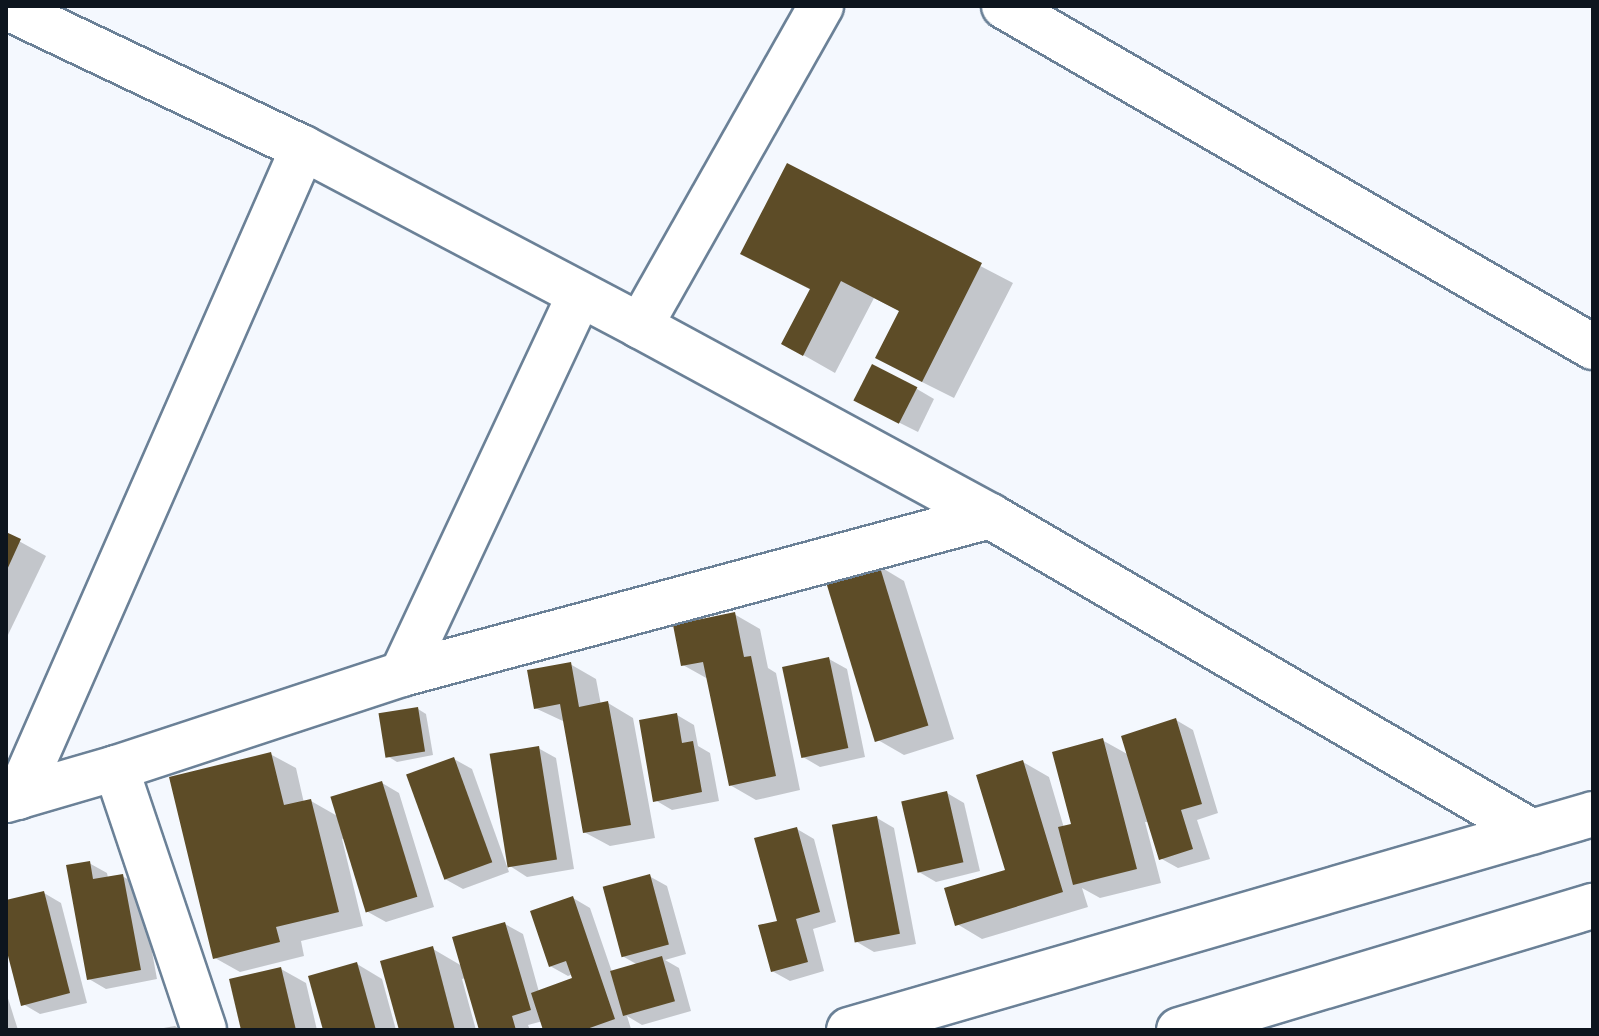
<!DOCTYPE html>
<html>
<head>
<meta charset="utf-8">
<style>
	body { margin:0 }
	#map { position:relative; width:1599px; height:1036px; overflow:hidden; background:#f4f8fe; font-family:Literata,serif }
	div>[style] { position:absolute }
	.shadow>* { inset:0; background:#0003 }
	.building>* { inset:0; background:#5d4c27; transform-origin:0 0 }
	.roads { filter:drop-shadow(2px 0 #6b8197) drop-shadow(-2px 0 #6b8197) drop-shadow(0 2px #6b8197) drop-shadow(0 -2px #6b8197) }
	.minor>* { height:44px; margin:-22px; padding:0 22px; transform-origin:22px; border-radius:22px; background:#fff }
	span { translate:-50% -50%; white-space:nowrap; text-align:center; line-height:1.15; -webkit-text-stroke:8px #fff; paint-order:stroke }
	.frame { position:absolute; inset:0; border:8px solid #0d151e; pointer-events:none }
</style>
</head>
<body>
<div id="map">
	<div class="shadow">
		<div style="clip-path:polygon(788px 166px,1013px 283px,954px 398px,910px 376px,901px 312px,874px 298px,835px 373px,784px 344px,811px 290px,743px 254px)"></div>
		<div style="clip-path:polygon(917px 389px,934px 399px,918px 432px,874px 410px)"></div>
		<div style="clip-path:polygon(6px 534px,46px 556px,6px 639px)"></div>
		<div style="clip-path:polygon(879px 566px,904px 581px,954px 739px,904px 755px,878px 740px)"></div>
		<div style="clip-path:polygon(734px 614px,760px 629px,768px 668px,776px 673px,800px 790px,756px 800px,730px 785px,708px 679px,683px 665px)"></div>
		<div style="clip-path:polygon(829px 659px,847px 669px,865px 757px,820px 767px,803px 757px)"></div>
		<div style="clip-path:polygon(570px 664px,596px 679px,601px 705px,608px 703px,633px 718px,655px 838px,610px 846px,584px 832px,565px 722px,535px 708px)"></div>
		<div style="clip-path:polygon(418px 709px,426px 714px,433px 755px,397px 762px,389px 757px)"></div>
		<div style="clip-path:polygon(677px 715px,694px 725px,698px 746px,710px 753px,719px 801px,672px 810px,655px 800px)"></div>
		<div style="clip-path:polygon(1176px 720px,1193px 730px,1218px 813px,1197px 820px,1210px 859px,1178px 868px,1160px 858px,1149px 822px,1145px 822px,1161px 883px,1100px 898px,1082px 888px,1088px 907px,982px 939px,957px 924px,1007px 871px,1023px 762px,1049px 777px,1064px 828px,1073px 825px,1102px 740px,1129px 755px)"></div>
		<div style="clip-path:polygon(538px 748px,556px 758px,574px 869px,527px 877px,510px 866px)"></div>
		<div style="clip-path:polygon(270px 754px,296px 768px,304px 803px,311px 801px,339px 817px,382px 783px,399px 793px,434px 907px,386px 922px,368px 912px,345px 838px,342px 839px,363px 926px,301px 941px,304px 956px,240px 972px,215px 958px)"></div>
		<div style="clip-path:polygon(454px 759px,472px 769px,509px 872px,463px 889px,445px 879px)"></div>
		<div style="clip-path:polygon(947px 793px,964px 803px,980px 871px,936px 882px,919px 872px)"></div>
		<div style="clip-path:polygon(877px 818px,894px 828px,916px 944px,874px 952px,857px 942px)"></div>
		<div style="clip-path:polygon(797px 829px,814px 839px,836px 922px,813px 929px,824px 971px,790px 981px,772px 971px)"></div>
		<div style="clip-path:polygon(89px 863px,107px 873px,108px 878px,122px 876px,140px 886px,157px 979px,106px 989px,89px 979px)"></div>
		<div style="clip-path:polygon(649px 876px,667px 886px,686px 954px,665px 960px,679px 968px,691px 1011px,642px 1025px,627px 1016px,631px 1029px,628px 1030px,546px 1030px,543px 1021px,528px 1025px,530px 1030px,481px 1030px,466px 978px,462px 979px,476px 1030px,401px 1030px,433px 949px,462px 966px,505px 924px,523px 934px,539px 992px,574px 979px,573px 974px,568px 976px,550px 966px,573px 898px,590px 908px,612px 972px,638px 965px,624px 957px)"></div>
		<div style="clip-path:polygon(44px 893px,61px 903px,87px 1003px,40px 1014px,23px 1004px,6px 940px,6px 902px)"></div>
		<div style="clip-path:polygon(357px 964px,382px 979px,396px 1030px,325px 1030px)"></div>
		<div style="clip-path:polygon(281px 969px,306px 983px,317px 1030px,243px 1030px)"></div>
		<div style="clip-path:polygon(6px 992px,18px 1030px,6px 1030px)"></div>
		<div style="clip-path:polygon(175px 1026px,181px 1030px,152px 1030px)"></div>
	</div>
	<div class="building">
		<div style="clip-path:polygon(787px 163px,982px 263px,922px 382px,875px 358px,899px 311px,841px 281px,803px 356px,781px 344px,810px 289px,740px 254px)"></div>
		<div style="left:872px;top:364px;width:51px;height:41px;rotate:27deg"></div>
		<div style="clip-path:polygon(6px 532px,21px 539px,6px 572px)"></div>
		<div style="left:879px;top:564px;width:169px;height:56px;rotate:73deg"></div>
		<div style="clip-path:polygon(735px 612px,744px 657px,751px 656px,776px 776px,729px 786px,703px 662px,681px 666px,673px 625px)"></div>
		<div style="left:829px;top:657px;width:93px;height:48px;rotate:78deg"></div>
		<div style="clip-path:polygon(571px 662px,579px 707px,608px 701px,631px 825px,583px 833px,560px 704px,534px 709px,527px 670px)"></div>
		<div style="left:418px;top:707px;width:45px;height:40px;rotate:81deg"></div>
		<div style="clip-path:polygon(677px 713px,682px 743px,693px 741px,702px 792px,653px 802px,639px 720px)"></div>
		<div style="clip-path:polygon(1176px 718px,1202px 804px,1181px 810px,1193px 849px,1159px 860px,1121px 736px)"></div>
		<div style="clip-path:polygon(1103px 738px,1137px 869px,1073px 885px,1058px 827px,1071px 824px,1052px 752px)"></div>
		<div style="left:539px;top:746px;width:115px;height:50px;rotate:81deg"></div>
		<div style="clip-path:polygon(271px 752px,284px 805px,311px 799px,339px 912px,276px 927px,280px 942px,213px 959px,169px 777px)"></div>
		<div style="left:454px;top:757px;width:112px;height:51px;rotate:70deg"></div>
		<div style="clip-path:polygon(1023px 760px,1063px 892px,955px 926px,944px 888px,1005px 870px,976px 775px)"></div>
		<div style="left:382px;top:781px;width:121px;height:54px;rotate:73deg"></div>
		<div style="left:947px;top:791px;width:73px;height:47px;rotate:77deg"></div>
		<div style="left:877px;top:816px;width:120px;height:46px;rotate:79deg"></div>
		<div style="clip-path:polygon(797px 827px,820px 912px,796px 919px,808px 962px,771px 972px,758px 925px,777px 921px,754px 838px)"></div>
		<div style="clip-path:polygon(90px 861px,93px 879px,123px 874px,141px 970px,87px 980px,66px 865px)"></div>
		<div style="left:650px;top:874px;width:73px;height:49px;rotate:75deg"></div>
		<div style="clip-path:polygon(44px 891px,70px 993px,21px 1006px,6px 948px,6px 900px)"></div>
		<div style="clip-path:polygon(573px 896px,615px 1019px,584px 1030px,543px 1030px,531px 993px,572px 978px,566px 961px,549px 967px,530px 911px)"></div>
		<div style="clip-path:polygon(505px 922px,531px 1010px,512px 1016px,516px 1030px,479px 1030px,452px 937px)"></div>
		<div style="clip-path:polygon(433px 946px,455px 1030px,399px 1030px,380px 961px)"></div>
		<div style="left:662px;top:956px;width:47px;height:54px;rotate:74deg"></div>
		<div style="clip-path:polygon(357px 962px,376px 1030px,323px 1030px,308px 976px)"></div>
		<div style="clip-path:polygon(281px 967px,296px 1030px,241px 1030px,229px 979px)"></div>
	</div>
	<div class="roads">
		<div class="minor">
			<div style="left:1004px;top:6px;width:681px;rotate:30.07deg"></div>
			<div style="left:6px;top:7px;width:329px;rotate:25.4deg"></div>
			<div style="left:303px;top:148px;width:381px;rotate:27.8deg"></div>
			<div style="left:640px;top:326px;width:398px;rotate:28.5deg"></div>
			<div style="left:990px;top:516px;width:627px;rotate:30.24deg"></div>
			<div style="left:640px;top:326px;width:368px;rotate:-60.5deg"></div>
			<div style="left:402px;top:674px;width:417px;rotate:-64.9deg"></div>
			<div style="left:116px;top:768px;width:276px;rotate:71.4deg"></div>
			<div style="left:18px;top:797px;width:709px;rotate:-66.29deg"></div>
			<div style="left:6px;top:800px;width:115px;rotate:-16.2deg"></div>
			<div style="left:116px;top:768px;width:301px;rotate:-18.2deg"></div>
			<div style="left:402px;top:674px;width:609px;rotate:-15.04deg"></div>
			<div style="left:849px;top:1030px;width:775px;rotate:-16.19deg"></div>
			<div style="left:1179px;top:1030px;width:432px;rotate:-16.7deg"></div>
		</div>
	</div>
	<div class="frame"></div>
</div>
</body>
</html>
